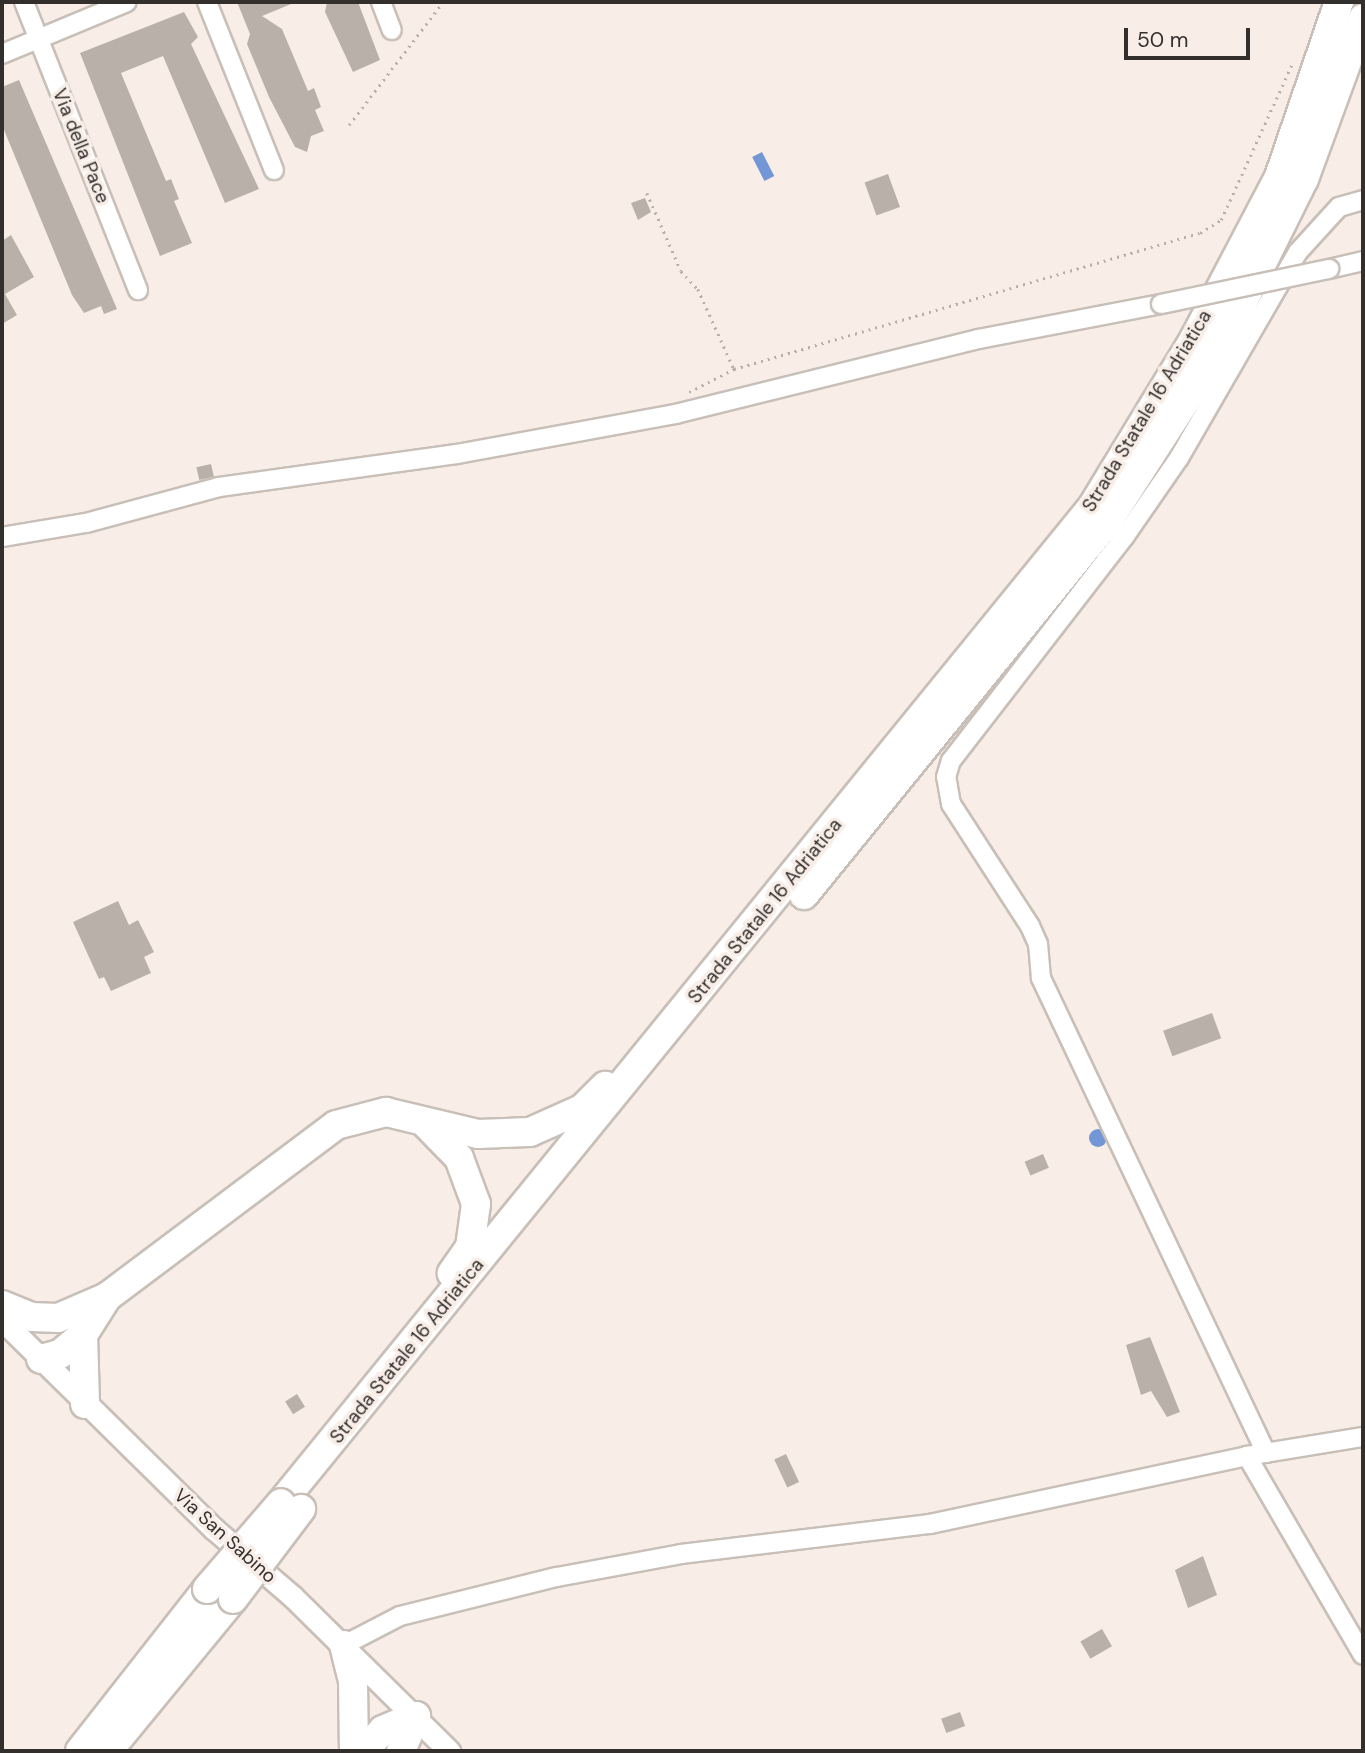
<!DOCTYPE html>
<html>
<head>
<meta charset="utf-8">
<style>
	body { margin:0 }
	#map { position:relative; width:1365px; height:1753px; overflow:hidden; background:#f8eee7; font-family:"DM Sans",sans-serif }
	div>[style] { position:absolute }
	.water>* { inset:0; background:#7396d6; transform-origin:0 0 }
	.round { border-radius:50% }
	.building>* { inset:0; background:#b9b1a9; transform-origin:0 0 }
	.path>* { height:2.5px; margin-top:-1.25px; transform-origin:0; background:repeating-linear-gradient(90deg,#b7afaa 0 2px,transparent 0 7px) }
	.roads { filter:drop-shadow(2px 0 #c8bfb8) drop-shadow(-2px 0 #c8bfb8) drop-shadow(0 2px #c8bfb8) drop-shadow(0 -2px #c8bfb8) }
	.minor>* { height:18px; margin:-9px; padding:0 9px; transform-origin:9px; border-radius:9px; background:#fff }
	.tertiary>* { height:21px; margin:-10.5px; padding:0 10.5px; transform-origin:10.5px; border-radius:10.5px; background:#fff }
	.trunk>* { height:28px; margin:-14px; padding:0 14px; transform-origin:14px; border-radius:14px; background:#fff }
	.bridges { filter:drop-shadow(2px 0 #c8bfb8) drop-shadow(-2px 0 #c8bfb8) drop-shadow(0 2px #c8bfb8) drop-shadow(0 -2px #c8bfb8) }
	.minor-bridge>* { height:18px; margin:-9px; padding:0 9px; transform-origin:9px; border-radius:9px; background:#fff }
	.trunk-bridge>* { height:28px; margin:-14px; padding:0 14px; transform-origin:14px; border-radius:14px; background:#fff }
	span { translate:-50% -50%; white-space:nowrap; text-align:center; line-height:1.15; -webkit-text-stroke:7px #f8eee7; paint-order:stroke }
	.street-label { font-size:19px; color:#332f2d }
	.frame { position:absolute; inset:0; border:4px solid #332f2d; pointer-events:none }
	.scale { position:absolute; left:1124px; top:28px; width:126px; height:32px; box-sizing:border-box; border:4px solid #332f2d; border-top:0; padding-left:9px; font-size:21px; line-height:24px; white-space:nowrap; color:#332f2d; -webkit-text-stroke:5px #f8eee7; paint-order:stroke }
</style>
</head>
<body>
<div id="map">
	<div class="water">
		<div style="left:762px;top:152px;width:27px;height:11px;rotate:63deg"></div>
		<div class="round" style="left:1089px;top:1129px;width:18px;height:18px"></div>
	</div>
	<div class="building">
		<div style="clip-path:polygon(237px 2px,296px 2px,262px 16px,282px 29px,308px 91px,314px 88px,321px 107px,315px 110px,324px 131px,311px 136px,307px 152px,295px 147px,269px 97px,247px 44px,250px 34px)"></div>
		<div style="clip-path:polygon(327px 2px,358px 2px,380px 60px,353px 72px,325px 12px)"></div>
		<div style="clip-path:polygon(184px 12px,198px 37px,191px 44px,259px 189px,225px 203px,163px 56px,121px 73px,166px 181px,171px 179px,179px 199px,174px 201px,192px 243px,160px 256px,80px 53px)"></div>
		<div style="clip-path:polygon(19px 80px,117px 309px,104px 314px,101px 306px,84px 313px,72px 295px,2px 125px,2px 87px)"></div>
		<div style="left:888px;top:174px;width:35px;height:25px;rotate:70deg"></div>
		<div style="clip-path:polygon(645px 198px,651px 212px,638px 220px,631px 203px)"></div>
		<div style="clip-path:polygon(11px 235px,34px 277px,5px 294px,17px 315px,2px 324px,2px 241px)"></div>
		<div style="left:211px;top:464px;width:13px;height:15px;rotate:77deg"></div>
		<div style="clip-path:polygon(118px 901px,129px 925px,138px 920px,154px 952px,144px 957px,151px 973px,111px 991px,104px 977px,99px 979px,73px 922px)"></div>
		<div style="left:1212px;top:1013px;width:27px;height:52px;rotate:70deg"></div>
		<div style="left:1043px;top:1154px;width:15px;height:20px;rotate:67deg"></div>
		<div style="clip-path:polygon(1150px 1337px,1180px 1412px,1167px 1417px,1151px 1391px,1141px 1395px,1126px 1345px)"></div>
		<div style="left:297px;top:1394px;width:15px;height:14px;rotate:58deg"></div>
		<div style="left:786px;top:1454px;width:31px;height:13px;rotate:65deg"></div>
		<div style="clip-path:polygon(1203px 1556px,1217px 1595px,1188px 1608px,1175px 1570px)"></div>
		<div style="left:1102px;top:1629px;width:20px;height:25px;rotate:60deg"></div>
		<div style="left:960px;top:1712px;width:15px;height:20px;rotate:70deg"></div>
	</div>
	<div class="path">
		<div style="left:349px;top:125px;width:155px;rotate:-52.6deg"></div>
		<div style="left:647px;top:193px;width:85px;rotate:66.4deg"></div>
		<div style="left:681px;top:271px;width:25px;rotate:47deg"></div>
		<div style="left:698px;top:289px;width:88px;rotate:65.8deg"></div>
		<div style="left:689px;top:392px;width:51px;rotate:-27.1deg"></div>
		<div style="left:734px;top:369px;width:485px;rotate:-16.3deg"></div>
		<div style="left:1200px;top:233px;width:25px;rotate:-32deg"></div>
		<div style="left:1221px;top:220px;width:171px;rotate:-65.5deg"></div>
	</div>
	<div class="roads">
		<div class="minor">
			<div style="left:24px;top:2px;width:310px;rotate:68.4deg"></div>
			<div style="left:207px;top:2px;width:181px;rotate:68.3deg"></div>
			<div style="left:381px;top:2px;width:30px;rotate:69deg"></div>
			<div style="left:2px;top:54px;width:135px;rotate:-22.6deg"></div>
			<div style="left:1329px;top:269px;width:35px;rotate:-13deg"></div>
			<div style="left:2px;top:537px;width:85px;rotate:-9.5deg"></div>
			<div style="left:86px;top:523px;width:138px;rotate:-15.1deg"></div>
			<div style="left:219px;top:487px;width:240px;rotate:-7.9deg"></div>
			<div style="left:457px;top:454px;width:222px;rotate:-10.4deg"></div>
			<div style="left:675px;top:414px;width:313px;rotate:-13.9deg"></div>
			<div style="left:979px;top:339px;width:185px;rotate:-10.9deg"></div>
			<div style="left:1266px;top:1453px;width:526px;rotate:-115.35deg"></div>
			<div style="left:1041px;top:978px;width:34px;rotate:-95deg"></div>
			<div style="left:1038px;top:944px;width:20px;rotate:-114deg"></div>
			<div style="left:1030px;top:926px;width:145px;rotate:-122.9deg"></div>
			<div style="left:951px;top:804px;width:27px;rotate:-100deg"></div>
			<div style="left:946px;top:777px;width:17px;rotate:-73deg"></div>
			<div style="left:951px;top:761px;width:284px;rotate:-52.3deg"></div>
			<div style="left:1125px;top:536px;width:95px;rotate:-55.3deg"></div>
			<div style="left:1179px;top:458px;width:238px;rotate:-60deg"></div>
			<div style="left:1298px;top:252px;width:61px;rotate:-47.7deg"></div>
			<div style="left:1339px;top:207px;width:25px;rotate:-16deg"></div>
			<div style="left:1247px;top:1456px;width:230px;rotate:59.8deg"></div>
			<div style="left:344px;top:1645px;width:63px;rotate:-27.4deg"></div>
			<div style="left:400px;top:1616px;width:162px;rotate:-14deg"></div>
			<div style="left:557px;top:1577px;width:126px;rotate:-10.5deg"></div>
			<div style="left:681px;top:1554px;width:251px;rotate:-6.9deg"></div>
			<div style="left:930px;top:1524px;width:324px;rotate:-12.1deg"></div>
			<div style="left:1247px;top:1456px;width:118px;rotate:-9.3deg"></div>
		</div>
		<div class="tertiary">
			<div style="left:2px;top:1320px;width:298px;rotate:44.6deg"></div>
			<div style="left:214px;top:1529px;width:103px;rotate:40.7deg"></div>
			<div style="left:292px;top:1596px;width:221px;rotate:44.6deg"></div>
		</div>
		<div class="trunk">
			<div style="left:804px;top:895px;width:486px;rotate:-50.9deg"></div>
			<div style="left:1110px;top:518px;width:207px;rotate:-57.2deg"></div>
			<div style="left:1222px;top:344px;width:184px;rotate:-63.6deg"></div>
			<div style="left:1304px;top:179px;width:171px;rotate:-69.9deg"></div>
			<div style="left:424px;top:1122px;width:50px;rotate:45.8deg"></div>
			<div style="left:459px;top:1158px;width:49px;rotate:69.7deg"></div>
			<div style="left:476px;top:1204px;width:43px;rotate:97.9deg"></div>
			<div style="left:470px;top:1247px;width:32px;rotate:125deg"></div>
			<div style="left:2px;top:1305px;width:31px;rotate:22deg"></div>
			<div style="left:31px;top:1317px;width:27px;rotate:2deg"></div>
			<div style="left:58px;top:1318px;width:53px;rotate:-23.2deg"></div>
			<div style="left:107px;top:1297px;width:286px;rotate:-36.9deg"></div>
			<div style="left:336px;top:1125px;width:52px;rotate:-14.6deg"></div>
			<div style="left:386px;top:1112px;width:95px;rotate:13.4deg"></div>
			<div style="left:478px;top:1134px;width:52px;rotate:-2.2deg"></div>
			<div style="left:530px;top:1132px;width:57px;rotate:-23.9deg"></div>
			<div style="left:582px;top:1109px;width:33px;rotate:-45deg"></div>
			<div style="left:83px;top:1335px;width:69px;rotate:88.3deg"></div>
			<div style="left:41px;top:1359px;width:20px;rotate:-15deg"></div>
			<div style="left:60px;top:1354px;width:30px;rotate:-40deg"></div>
			<div style="left:83px;top:1335px;width:45px;rotate:-57.7deg"></div>
			<div style="left:281px;top:1503px;width:1284px;rotate:-50.85deg"></div>
			<div style="left:1092px;top:507px;width:197px;rotate:-58.7deg"></div>
			<div style="left:1194px;top:339px;width:183px;rotate:-62.3deg"></div>
			<div style="left:1279px;top:177px;width:185px;rotate:-71.1deg"></div>
			<div style="left:344px;top:1645px;width:38px;rotate:76deg"></div>
			<div style="left:353px;top:1682px;width:69px;rotate:89.2deg"></div>
			<div style="left:80px;top:1751px;width:206px;rotate:-51.9deg"></div>
			<div style="left:108px;top:1751px;width:197px;rotate:-50.6deg"></div>
			<div style="left:364px;top:1751px;width:28px;rotate:-48deg"></div>
			<div style="left:383px;top:1730px;width:36px;rotate:-23deg"></div>
			<div style="left:401px;top:1751px;width:38px;rotate:-67deg"></div>
		</div>
	</div>
	<div class="bridges">
		<div class="minor-bridge">
			<div style="left:1161px;top:304px;width:172px;rotate:-11.8deg"></div>
		</div>
		<div class="trunk-bridge">
			<div style="left:207px;top:1589px;width:113px;rotate:-49.3deg"></div>
			<div style="left:233px;top:1599px;width:113px;rotate:-52.9deg"></div>
		</div>
	</div>
	<div class="street-label">
		<span style="left:81px;top:146px;rotate:68deg">Via della Pace</span>
		<span style="left:1147px;top:411px;rotate:-59deg">Strada Statale 16 Adriatica</span>
		<span style="left:765px;top:911px;rotate:-51deg">Strada Statale 16 Adriatica</span>
		<span style="left:407px;top:1351px;rotate:-51deg">Strada Statale 16 Adriatica</span>
		<span style="left:225px;top:1536px;rotate:42deg">Via San Sabino</span>
	</div>
	<div class="frame"></div>
	<div class="scale">50 m</div>
</div>
</body>
</html>
